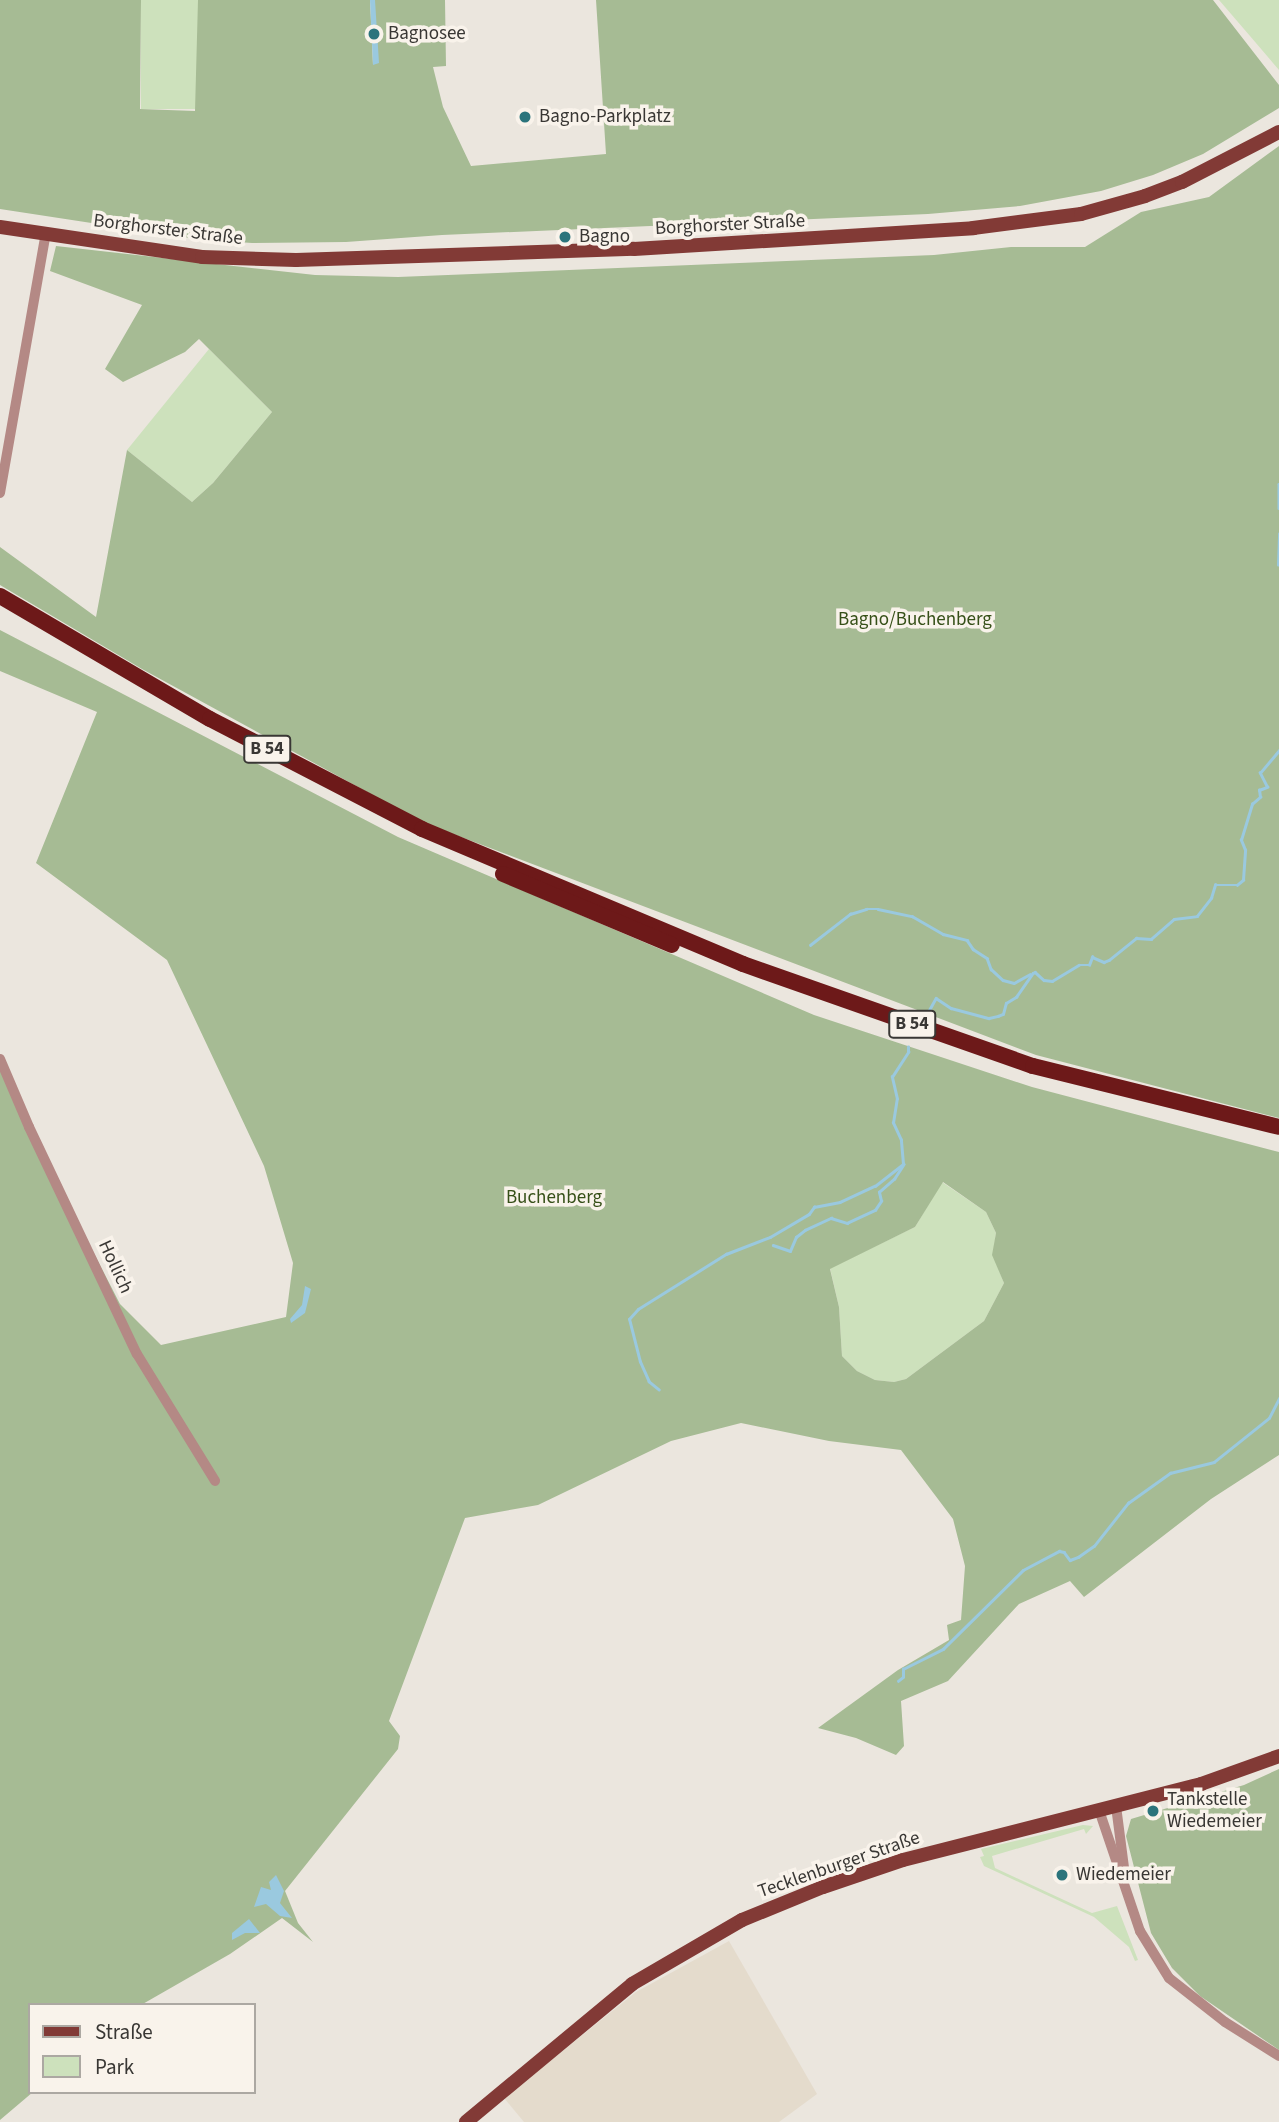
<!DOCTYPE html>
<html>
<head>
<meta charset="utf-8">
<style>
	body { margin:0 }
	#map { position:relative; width:1279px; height:2122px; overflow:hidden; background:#ebe6de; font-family:"Source Sans 3",sans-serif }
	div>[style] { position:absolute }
	.built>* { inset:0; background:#e4dbcc }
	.green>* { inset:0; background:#cde1bc; transform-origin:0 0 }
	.forest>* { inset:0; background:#a6bb94 }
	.water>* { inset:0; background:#9ac9df }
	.stream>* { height:2.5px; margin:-1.25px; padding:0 1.25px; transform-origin:1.25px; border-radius:1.25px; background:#9ac9df }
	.minor>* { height:10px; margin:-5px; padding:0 5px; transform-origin:5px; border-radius:5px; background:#b48985 }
	.major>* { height:14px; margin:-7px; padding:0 7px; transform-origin:7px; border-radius:7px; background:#823a36 }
	.highway>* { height:16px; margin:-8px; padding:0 8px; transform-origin:8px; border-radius:8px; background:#6d1919 }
	.dots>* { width:19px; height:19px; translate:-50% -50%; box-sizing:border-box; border:4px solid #f9f3eb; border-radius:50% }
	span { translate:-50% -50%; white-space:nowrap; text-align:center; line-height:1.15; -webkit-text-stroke:7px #f9f3eb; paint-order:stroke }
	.shield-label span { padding:2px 5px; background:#f9f3eb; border:2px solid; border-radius:5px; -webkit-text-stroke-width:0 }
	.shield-label { font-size:18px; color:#393734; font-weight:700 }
	.poi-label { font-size:19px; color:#393734 }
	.left { translate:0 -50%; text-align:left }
	.street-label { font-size:19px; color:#393734 }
	.park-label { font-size:19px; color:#365018 }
	.legend { position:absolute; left:28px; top:2003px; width:228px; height:91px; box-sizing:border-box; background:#f9f3eb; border:2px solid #aca8a2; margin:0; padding:9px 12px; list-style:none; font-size:21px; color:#393734 }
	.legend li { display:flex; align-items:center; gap:14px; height:35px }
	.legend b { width:35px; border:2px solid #aca8a2 }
</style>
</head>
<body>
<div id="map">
	<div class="built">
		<div style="clip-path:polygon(729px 1941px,817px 2094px,779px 2122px,524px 2122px,504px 2098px,636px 1992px)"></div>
	</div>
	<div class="green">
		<div style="left:141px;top:0;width:57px;height:109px"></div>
		<div style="clip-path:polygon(1219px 0,1279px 0,1279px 70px,1250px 36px)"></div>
		<div style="clip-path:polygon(209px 349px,272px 412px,213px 483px,192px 502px,127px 450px)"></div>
		<div style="clip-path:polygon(942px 1182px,986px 1212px,996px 1233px,993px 1255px,1004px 1283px,984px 1321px,906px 1379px,894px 1382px,875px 1380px,857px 1371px,842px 1356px,839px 1307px,830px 1268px,915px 1227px)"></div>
		<div style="clip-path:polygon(1083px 1825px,1093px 1826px,1086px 1834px,1084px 1829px,992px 1856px,995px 1868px,1092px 1913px,1117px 1906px,1138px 1960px,1135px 1961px,1129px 1947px,1094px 1917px,984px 1866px,980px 1857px,984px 1856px,981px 1849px)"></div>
	</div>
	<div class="forest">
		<div style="clip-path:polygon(0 0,141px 0,140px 109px,195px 111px,198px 0,370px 0,373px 65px,375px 0,445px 0,446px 66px,433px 67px,443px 107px,471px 166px,606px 154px,596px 0,1213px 0,1279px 85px,1279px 108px,1203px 154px,1153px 175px,1101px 191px,1020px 206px,928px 214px,442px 235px,346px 242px,252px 243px,196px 239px,0 209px)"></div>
		<div style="clip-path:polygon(1279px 146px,1279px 1118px,1036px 1055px,424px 823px,142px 669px,0 585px,0 547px,96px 617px,127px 450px,192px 502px,213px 483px,272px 412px,199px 339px,185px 352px,123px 382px,105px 369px,142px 305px,50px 271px,56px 246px,315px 275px,398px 277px,934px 255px,1011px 247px,1085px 247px,1141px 212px,1209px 197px)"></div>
		<div style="clip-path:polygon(evenodd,0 630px,398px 837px,814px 1015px,1032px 1087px,1279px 1152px,1279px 1455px,1211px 1499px,1084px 1597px,1070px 1581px,1019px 1604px,948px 1681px,901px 1701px,904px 1746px,896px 1755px,856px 1738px,818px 1728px,898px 1670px,949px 1640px,947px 1625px,961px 1620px,965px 1566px,953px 1519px,901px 1450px,829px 1441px,741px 1423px,671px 1441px,538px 1505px,465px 1518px,389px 1721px,400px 1736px,398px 1749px,285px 1891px,298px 1923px,313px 1942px,282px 1918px,230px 1954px,141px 2005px,30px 2005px,30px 2092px,33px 2092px,0 2120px,0 1054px,29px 1127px,120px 1304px,161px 1345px,286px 1317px,293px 1263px,264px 1166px,167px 960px,36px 863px,97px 712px,0 671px,0 630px,943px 1182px,986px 1212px,996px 1233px,992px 1255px,1004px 1283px,984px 1321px,906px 1379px,894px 1382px,875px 1380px,857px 1371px,842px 1356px,839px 1307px,830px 1269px,915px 1227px,943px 1182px)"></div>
		<div style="clip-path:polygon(1279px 1769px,1279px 2050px,1200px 1996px,1172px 1968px,1151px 1933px,1126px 1836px,1131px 1819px,1244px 1785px)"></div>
	</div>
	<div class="water">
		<div style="clip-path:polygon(370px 0,375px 0,379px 63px,373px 65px)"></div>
		<div style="clip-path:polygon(305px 1286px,311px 1289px,305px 1313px,291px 1323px,290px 1319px,302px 1305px)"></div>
		<div style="clip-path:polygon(276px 1875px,284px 1891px,280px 1903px,292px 1918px,280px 1916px,266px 1904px,254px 1907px,261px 1887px,271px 1890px,269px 1882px)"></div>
		<div style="clip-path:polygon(249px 1919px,260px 1933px,245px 1933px,232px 1940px,232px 1933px)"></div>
	</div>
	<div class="stream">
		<div style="left:1279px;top:484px;width:24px;rotate:90deg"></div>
		<div style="left:1278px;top:565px;width:31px;rotate:-88deg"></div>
		<div style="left:810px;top:945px;width:51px;rotate:-37.8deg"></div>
		<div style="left:850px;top:914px;width:17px;rotate:-17deg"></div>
		<div style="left:866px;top:909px;width:12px"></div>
		<div style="left:878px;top:909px;width:35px;rotate:12deg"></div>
		<div style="left:912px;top:916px;width:36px;rotate:30deg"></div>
		<div style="left:943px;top:934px;width:25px;rotate:14deg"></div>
		<div style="left:967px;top:940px;width:11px;rotate:56deg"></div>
		<div style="left:973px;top:949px;width:17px;rotate:33deg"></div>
		<div style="left:987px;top:958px;width:12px;rotate:70deg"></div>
		<div style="left:991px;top:969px;width:16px;rotate:43deg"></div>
		<div style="left:1003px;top:980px;width:11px;rotate:15deg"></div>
		<div style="left:1014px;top:983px;width:18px;rotate:-29deg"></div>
		<div style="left:923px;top:1021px;width:26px;rotate:-61deg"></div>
		<div style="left:936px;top:998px;width:18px;rotate:34deg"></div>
		<div style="left:951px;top:1008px;width:39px;rotate:15deg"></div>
		<div style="left:989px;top:1018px;width:9px;rotate:-13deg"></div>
		<div style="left:998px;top:1016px;width:5px;rotate:-22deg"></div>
		<div style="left:1003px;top:1014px;width:11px;rotate:-75deg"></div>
		<div style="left:1006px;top:1003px;width:12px;rotate:-31deg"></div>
		<div style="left:1016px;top:997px;width:29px;rotate:-55deg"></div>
		<div style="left:1033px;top:973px;width:2px;rotate:-27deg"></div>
		<div style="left:1035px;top:972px;width:12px;rotate:42deg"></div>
		<div style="left:1044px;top:980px;width:8px;rotate:7deg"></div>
		<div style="left:1052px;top:981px;width:31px;rotate:-31deg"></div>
		<div style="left:1079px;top:965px;width:10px"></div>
		<div style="left:1089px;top:965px;width:9px;rotate:-69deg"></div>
		<div style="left:1092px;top:957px;width:13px;rotate:23deg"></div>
		<div style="left:1104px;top:962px;width:5px;rotate:-22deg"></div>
		<div style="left:1109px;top:960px;width:35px;rotate:-39deg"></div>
		<div style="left:1136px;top:938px;width:15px;rotate:4deg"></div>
		<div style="left:1151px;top:939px;width:30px;rotate:-41deg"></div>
		<div style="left:1174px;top:919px;width:23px;rotate:-7deg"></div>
		<div style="left:1197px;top:916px;width:23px;rotate:-52deg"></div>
		<div style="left:1211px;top:898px;width:14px;rotate:-73deg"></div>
		<div style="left:1215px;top:885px;width:22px"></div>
		<div style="left:1237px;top:885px;width:8px;rotate:-40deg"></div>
		<div style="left:1243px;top:880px;width:30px;rotate:-86deg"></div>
		<div style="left:1245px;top:850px;width:11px;rotate:-112deg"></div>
		<div style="left:1241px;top:840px;width:38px;rotate:-73deg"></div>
		<div style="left:1252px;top:804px;width:11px;rotate:-41deg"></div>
		<div style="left:1260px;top:797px;width:7px;rotate:-98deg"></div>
		<div style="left:1259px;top:790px;width:9px;rotate:-21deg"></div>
		<div style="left:1267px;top:787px;width:16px;rotate:-117deg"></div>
		<div style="left:1260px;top:773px;width:30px;rotate:-50deg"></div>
		<div style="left:773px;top:1245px;width:18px;rotate:19deg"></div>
		<div style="left:790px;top:1251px;width:15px;rotate:-67deg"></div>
		<div style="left:796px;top:1237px;width:11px;rotate:-38deg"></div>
		<div style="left:805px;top:1230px;width:29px;rotate:-25deg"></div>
		<div style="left:831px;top:1218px;width:17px;rotate:17deg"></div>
		<div style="left:847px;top:1223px;width:31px;rotate:-25deg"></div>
		<div style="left:875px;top:1210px;width:11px;rotate:-56deg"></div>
		<div style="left:881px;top:1201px;width:9px;rotate:-103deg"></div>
		<div style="left:879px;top:1192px;width:20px;rotate:-41deg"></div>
		<div style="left:894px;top:1179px;width:17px;rotate:-57deg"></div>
		<div style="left:659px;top:1390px;width:13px;rotate:-141deg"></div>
		<div style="left:649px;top:1382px;width:22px;rotate:-114deg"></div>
		<div style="left:640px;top:1362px;width:44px;rotate:-104.3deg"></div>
		<div style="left:629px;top:1319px;width:13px;rotate:-48deg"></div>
		<div style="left:638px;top:1309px;width:104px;rotate:-32deg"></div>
		<div style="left:726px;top:1254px;width:47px;rotate:-21.1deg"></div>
		<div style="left:770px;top:1237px;width:45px;rotate:-30.5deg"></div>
		<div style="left:809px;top:1214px;width:9px;rotate:-54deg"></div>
		<div style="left:814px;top:1207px;width:26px;rotate:-11deg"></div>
		<div style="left:840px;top:1202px;width:38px;rotate:-25deg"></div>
		<div style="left:875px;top:1186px;width:36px;rotate:-38deg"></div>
		<div style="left:903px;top:1164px;width:24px;rotate:-95deg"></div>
		<div style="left:901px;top:1140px;width:19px;rotate:-115deg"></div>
		<div style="left:893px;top:1123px;width:24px;rotate:-81deg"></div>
		<div style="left:897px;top:1099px;width:23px;rotate:-103deg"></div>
		<div style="left:892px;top:1077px;width:30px;rotate:-57deg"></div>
		<div style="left:908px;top:1052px;width:5px;rotate:-90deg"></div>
		<div style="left:898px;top:1681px;width:6px;rotate:-39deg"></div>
		<div style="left:903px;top:1677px;width:8px;rotate:-90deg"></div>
		<div style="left:903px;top:1669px;width:45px;rotate:-26.6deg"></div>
		<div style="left:943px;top:1649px;width:112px;rotate:-44.6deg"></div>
		<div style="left:1023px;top:1570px;width:41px;rotate:-27.8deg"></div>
		<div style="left:1059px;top:1551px;width:5px;rotate:11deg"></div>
		<div style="left:1064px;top:1552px;width:10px;rotate:53deg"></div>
		<div style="left:1070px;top:1560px;width:9px;rotate:-21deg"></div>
		<div style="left:1078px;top:1557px;width:19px;rotate:-35deg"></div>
		<div style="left:1094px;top:1546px;width:55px;rotate:-51.7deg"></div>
		<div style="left:1128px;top:1503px;width:52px;rotate:-35.5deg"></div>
		<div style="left:1170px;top:1473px;width:45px;rotate:-14deg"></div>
		<div style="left:1214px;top:1462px;width:70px;rotate:-38.7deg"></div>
		<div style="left:1269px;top:1418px;width:22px;rotate:-63deg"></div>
	</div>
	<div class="minor">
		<div style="left:0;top:493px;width:264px;rotate:-80deg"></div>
		<div style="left:0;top:1059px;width:74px;rotate:66.9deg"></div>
		<div style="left:29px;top:1127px;width:251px;rotate:64.6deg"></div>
		<div style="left:137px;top:1354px;width:149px;rotate:58.4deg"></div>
		<div style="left:1116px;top:1806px;width:63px;rotate:82.6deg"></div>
		<div style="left:1099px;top:1810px;width:128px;rotate:71.3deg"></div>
		<div style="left:1140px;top:1931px;width:55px;rotate:58.3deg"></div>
		<div style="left:1169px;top:1978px;width:71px;rotate:38.2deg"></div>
		<div style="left:1225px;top:2022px;width:64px;rotate:32.2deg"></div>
	</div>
	<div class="major">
		<div style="left:0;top:227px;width:204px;rotate:8.4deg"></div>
		<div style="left:202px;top:257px;width:94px;rotate:1.8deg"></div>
		<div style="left:296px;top:260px;width:338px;rotate:-1.9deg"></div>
		<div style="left:634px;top:249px;width:340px;rotate:-3.5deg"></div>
		<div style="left:973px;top:228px;width:109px;rotate:-7.4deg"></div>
		<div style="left:1081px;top:214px;width:66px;rotate:-15.7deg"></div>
		<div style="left:1145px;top:196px;width:40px;rotate:-21deg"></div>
		<div style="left:1182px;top:182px;width:109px;rotate:-27.3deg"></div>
		<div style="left:466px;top:2122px;width:216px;rotate:-39.7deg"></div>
		<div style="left:632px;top:1984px;width:127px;rotate:-30.2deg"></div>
		<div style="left:742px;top:1920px;width:87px;rotate:-22.2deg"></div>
		<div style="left:823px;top:1887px;width:84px;rotate:-18.6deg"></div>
		<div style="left:903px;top:1860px;width:308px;rotate:-14.3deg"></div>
		<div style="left:1201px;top:1784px;width:83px;rotate:-19.7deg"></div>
	</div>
	<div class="highway">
		<div style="left:0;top:596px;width:243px;rotate:30.4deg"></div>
		<div style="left:210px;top:719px;width:239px;rotate:27.4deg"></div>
		<div style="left:422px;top:829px;width:348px;rotate:22.8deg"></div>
		<div style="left:743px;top:964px;width:307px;rotate:19.4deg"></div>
		<div style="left:1033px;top:1066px;width:253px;rotate:13.9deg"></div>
		<div style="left:503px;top:874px;width:183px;rotate:22.8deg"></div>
	</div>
	<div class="dots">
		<div style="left:374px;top:34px;background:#2b747c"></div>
		<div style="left:525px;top:117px;background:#2b747c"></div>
		<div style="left:565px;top:237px;background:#2b747c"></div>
		<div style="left:1153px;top:1811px;background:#2b747c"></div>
		<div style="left:1062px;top:1875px;background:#2b747c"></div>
	</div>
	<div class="shield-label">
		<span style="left:267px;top:749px">B 54</span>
		<span style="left:912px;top:1024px">B 54</span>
	</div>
	<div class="poi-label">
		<span class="left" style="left:388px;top:34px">Bagnosee</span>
		<span class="left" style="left:539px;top:117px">Bagno-Parkplatz</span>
		<span class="left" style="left:579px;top:237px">Bagno</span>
		<span class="left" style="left:1167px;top:1811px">Tankstelle<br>Wiedemeier</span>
		<span class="left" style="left:1076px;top:1875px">Wiedemeier</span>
	</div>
	<div class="street-label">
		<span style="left:730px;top:225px;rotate:-3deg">Borghorster Straße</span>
		<span style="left:168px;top:230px;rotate:7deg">Borghorster Straße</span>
		<span style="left:115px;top:1267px;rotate:65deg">Hollich</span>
		<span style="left:839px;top:1865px;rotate:-19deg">Tecklenburger Straße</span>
	</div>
	<div class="park-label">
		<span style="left:915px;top:620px">Bagno/Buchenberg</span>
		<span style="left:554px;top:1198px">Buchenberg</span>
	</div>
	<ul class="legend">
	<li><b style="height:9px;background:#823a36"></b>Straße</li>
	<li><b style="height:19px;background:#cde1bc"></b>Park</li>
	</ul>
</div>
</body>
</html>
